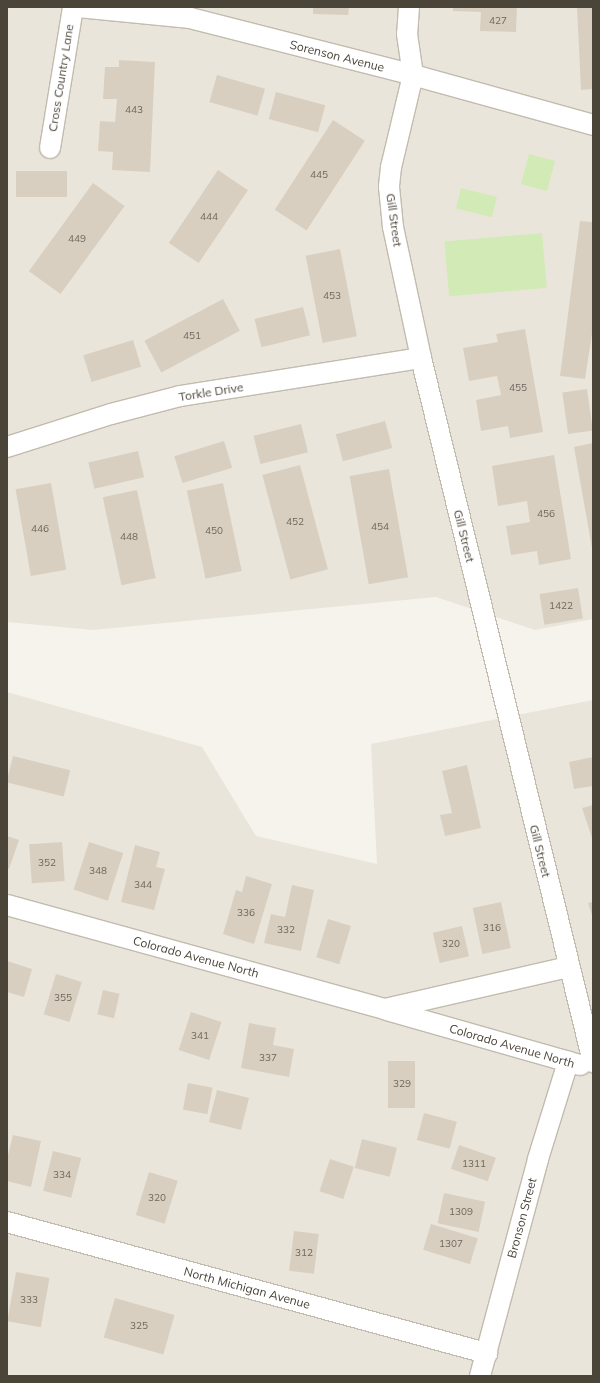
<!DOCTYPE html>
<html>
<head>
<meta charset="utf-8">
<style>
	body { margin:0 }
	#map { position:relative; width:600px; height:1383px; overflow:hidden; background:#f6f3ec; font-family:Mulish,sans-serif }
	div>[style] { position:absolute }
	.residential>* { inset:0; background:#eae5da }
	.green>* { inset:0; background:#d2eab5; transform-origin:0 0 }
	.building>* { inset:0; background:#d8cfc1; transform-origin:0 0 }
	.roads { filter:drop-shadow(1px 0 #c2bbae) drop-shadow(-1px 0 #c2bbae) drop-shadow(0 1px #c2bbae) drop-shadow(0 -1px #c2bbae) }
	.minor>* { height:20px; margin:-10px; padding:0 10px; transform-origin:10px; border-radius:10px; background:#fff }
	span { translate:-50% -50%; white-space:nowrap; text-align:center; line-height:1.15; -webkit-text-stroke:3px #fff; paint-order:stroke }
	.number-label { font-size:10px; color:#6e675b }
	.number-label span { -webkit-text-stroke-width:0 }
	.street-label { font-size:12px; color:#4b4439 }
	.frame { position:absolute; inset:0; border:8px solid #4b4439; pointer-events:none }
</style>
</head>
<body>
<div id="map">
	<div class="residential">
		<div style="clip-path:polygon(7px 7px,593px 7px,593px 619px,535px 630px,436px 597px,93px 630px,7px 622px)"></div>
		<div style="clip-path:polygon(7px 692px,202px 747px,256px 836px,377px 864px,371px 744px,593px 700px,593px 1376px,7px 1376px)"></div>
	</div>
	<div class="green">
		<div style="left:529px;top:154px;width:27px;height:31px;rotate:15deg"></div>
		<div style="left:461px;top:188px;width:37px;height:21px;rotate:14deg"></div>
		<div style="left:542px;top:233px;width:55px;height:98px;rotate:85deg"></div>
	</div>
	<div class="building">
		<div style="clip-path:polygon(313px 7px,349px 7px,348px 15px,313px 14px)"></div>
		<div style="clip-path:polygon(453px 7px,517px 7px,516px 32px,480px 31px,481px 12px,453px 11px)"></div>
		<div style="clip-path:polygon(577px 7px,593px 7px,593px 89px,581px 90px)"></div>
		<div style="clip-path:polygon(119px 60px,155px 62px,150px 172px,112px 170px,113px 152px,98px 151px,100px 121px,115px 122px,117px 99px,103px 99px,105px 67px,119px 67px)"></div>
		<div style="left:217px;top:75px;width:50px;height:28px;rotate:16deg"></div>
		<div style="left:276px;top:92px;width:51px;height:28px;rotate:15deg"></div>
		<div style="left:333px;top:120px;width:38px;height:107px;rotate:33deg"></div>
		<div style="left:218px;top:170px;width:36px;height:88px;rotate:34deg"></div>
		<div style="left:16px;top:171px;width:51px;height:26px"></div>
		<div style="left:93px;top:183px;width:39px;height:109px;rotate:36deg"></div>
		<div style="clip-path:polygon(580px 221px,593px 222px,593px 327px,585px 379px,560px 376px)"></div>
		<div style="left:340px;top:249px;width:89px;height:35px;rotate:79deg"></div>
		<div style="left:223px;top:299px;width:36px;height:89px;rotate:62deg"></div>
		<div style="left:303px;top:307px;width:29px;height:50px;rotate:76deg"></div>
		<div style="clip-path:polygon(525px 329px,543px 432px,510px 438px,508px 426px,481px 431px,476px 400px,501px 395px,497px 376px,469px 381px,463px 348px,498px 342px,496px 334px)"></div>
		<div style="left:133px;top:340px;width:28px;height:52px;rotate:73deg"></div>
		<div style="left:587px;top:389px;width:42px;height:25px;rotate:82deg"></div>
		<div style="left:385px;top:421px;width:28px;height:51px;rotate:75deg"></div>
		<div style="left:301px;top:424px;width:29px;height:49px;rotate:76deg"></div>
		<div style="left:224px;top:441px;width:28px;height:52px;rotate:73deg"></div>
		<div style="clip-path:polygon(593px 443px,593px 548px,592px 548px,574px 447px)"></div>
		<div style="left:138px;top:451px;width:27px;height:51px;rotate:77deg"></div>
		<div style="clip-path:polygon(554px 455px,571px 559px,539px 565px,537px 551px,511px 555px,506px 526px,530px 522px,527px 501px,498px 506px,492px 466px)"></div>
		<div style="left:300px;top:465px;width:108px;height:39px;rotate:75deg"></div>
		<div style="left:389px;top:469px;width:110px;height:40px;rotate:80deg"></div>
		<div style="left:51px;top:483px;width:88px;height:36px;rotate:80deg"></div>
		<div style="left:223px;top:483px;width:90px;height:37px;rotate:78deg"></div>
		<div style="left:137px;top:490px;width:90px;height:35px;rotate:78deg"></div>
		<div style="left:578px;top:588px;width:31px;height:39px;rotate:81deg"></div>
		<div style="left:13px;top:756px;width:59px;height:27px;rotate:14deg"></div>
		<div style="clip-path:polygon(593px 757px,593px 786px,574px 789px,569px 762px)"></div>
		<div style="clip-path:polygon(467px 765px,481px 828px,445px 836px,440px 815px,452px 813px,442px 771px)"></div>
		<div style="clip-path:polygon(593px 805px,593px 841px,582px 808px)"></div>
		<div style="clip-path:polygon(7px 836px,19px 840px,9px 869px,7px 868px)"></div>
		<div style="left:62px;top:842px;width:39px;height:33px;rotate:86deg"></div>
		<div style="left:89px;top:842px;width:36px;height:50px;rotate:18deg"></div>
		<div style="clip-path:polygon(135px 845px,160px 852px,156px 867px,165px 869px,154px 910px,121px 902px)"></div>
		<div style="clip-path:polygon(246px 876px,272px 884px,254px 944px,223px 934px,236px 890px,242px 892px)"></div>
		<div style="clip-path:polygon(292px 885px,314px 890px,301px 951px,264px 943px,271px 914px,285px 917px)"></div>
		<div style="left:501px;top:902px;width:47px;height:29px;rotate:78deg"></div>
		<div style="clip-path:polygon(593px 902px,593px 918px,588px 903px)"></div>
		<div style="left:328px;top:919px;width:24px;height:40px;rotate:17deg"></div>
		<div style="left:462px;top:926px;width:31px;height:30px;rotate:77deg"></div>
		<div style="clip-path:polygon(7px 961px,32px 969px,24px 997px,7px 992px)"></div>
		<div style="left:56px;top:974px;width:27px;height:42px;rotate:17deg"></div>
		<div style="left:103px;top:990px;width:17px;height:25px;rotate:13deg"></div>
		<div style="left:191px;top:1012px;width:32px;height:40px;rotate:18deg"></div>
		<div style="clip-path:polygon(249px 1023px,276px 1028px,273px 1045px,294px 1049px,289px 1077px,241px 1068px)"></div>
		<div style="left:388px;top:1061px;width:27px;height:47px"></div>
		<div style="left:188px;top:1083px;width:25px;height:27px;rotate:11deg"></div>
		<div style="left:217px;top:1090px;width:33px;height:33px;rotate:14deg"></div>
		<div style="left:424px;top:1113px;width:34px;height:28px;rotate:15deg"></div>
		<div style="clip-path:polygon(13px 1135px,41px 1141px,31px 1187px,7px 1181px,7px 1159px)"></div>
		<div style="left:362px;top:1139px;width:36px;height:30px;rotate:14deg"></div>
		<div style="left:459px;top:1145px;width:39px;height:25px;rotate:19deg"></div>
		<div style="left:53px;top:1151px;width:29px;height:41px;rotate:14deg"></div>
		<div style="left:330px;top:1159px;width:25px;height:34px;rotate:18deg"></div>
		<div style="left:149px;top:1172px;width:30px;height:45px;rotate:17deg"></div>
		<div style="left:444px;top:1193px;width:42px;height:31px;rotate:12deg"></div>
		<div style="left:431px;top:1224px;width:49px;height:27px;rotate:17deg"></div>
		<div style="left:294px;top:1231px;width:25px;height:40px;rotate:7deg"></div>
		<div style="left:16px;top:1272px;width:34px;height:50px;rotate:10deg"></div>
		<div style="left:115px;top:1298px;width:62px;height:41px;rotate:16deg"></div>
	</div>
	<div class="roads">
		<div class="minor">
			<div style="left:78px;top:7px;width:113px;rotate:5.6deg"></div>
			<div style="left:190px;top:18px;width:230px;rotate:14.3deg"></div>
			<div style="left:413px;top:75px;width:187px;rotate:15.5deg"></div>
			<div style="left:409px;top:7px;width:27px;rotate:94deg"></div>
			<div style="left:407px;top:34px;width:41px;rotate:81.7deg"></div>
			<div style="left:413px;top:75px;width:95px;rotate:103.4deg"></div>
			<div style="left:391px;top:167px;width:20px;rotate:96deg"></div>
			<div style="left:389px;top:187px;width:40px;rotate:84.3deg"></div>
			<div style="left:393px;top:227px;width:134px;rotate:77.9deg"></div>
			<div style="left:421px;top:358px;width:725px;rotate:76.27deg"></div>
			<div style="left:50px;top:148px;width:143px;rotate:-80.7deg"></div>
			<div style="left:7px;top:447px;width:109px;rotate:-17.6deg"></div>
			<div style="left:111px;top:414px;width:71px;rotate:-14.6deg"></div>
			<div style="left:180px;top:396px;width:244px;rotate:-9deg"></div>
			<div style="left:7px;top:905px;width:392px;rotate:15.4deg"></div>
			<div style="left:385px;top:1009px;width:189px;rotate:-12.9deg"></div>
			<div style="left:387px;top:1010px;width:201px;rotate:15.9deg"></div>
			<div style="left:7px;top:1222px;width:498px;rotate:15.3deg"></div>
			<div style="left:480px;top:1376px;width:225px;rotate:-75deg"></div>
			<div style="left:538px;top:1159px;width:102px;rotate:-72.8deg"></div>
		</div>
	</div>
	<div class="number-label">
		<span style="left:498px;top:21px">427</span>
		<span style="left:134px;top:110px">443</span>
		<span style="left:319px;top:175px">445</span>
		<span style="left:209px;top:217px">444</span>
		<span style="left:77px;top:239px">449</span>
		<span style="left:332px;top:296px">453</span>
		<span style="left:192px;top:336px">451</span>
		<span style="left:518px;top:388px">455</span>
		<span style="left:546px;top:514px">456</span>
		<span style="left:295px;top:522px">452</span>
		<span style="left:380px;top:527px">454</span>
		<span style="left:40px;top:529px">446</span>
		<span style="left:214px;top:531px">450</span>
		<span style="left:129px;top:537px">448</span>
		<span style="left:561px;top:606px">1422</span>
		<span style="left:47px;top:863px">352</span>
		<span style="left:98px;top:871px">348</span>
		<span style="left:143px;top:885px">344</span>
		<span style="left:246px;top:913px">336</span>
		<span style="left:492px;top:928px">316</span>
		<span style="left:286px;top:930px">332</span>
		<span style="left:451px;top:944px">320</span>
		<span style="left:63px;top:998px">355</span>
		<span style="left:200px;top:1036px">341</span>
		<span style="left:268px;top:1058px">337</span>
		<span style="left:402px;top:1084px">329</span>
		<span style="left:474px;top:1164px">1311</span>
		<span style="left:62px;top:1175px">334</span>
		<span style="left:157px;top:1198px">320</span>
		<span style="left:461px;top:1212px">1309</span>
		<span style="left:451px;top:1244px">1307</span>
		<span style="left:304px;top:1253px">312</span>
		<span style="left:29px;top:1300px">333</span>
		<span style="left:139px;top:1326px">325</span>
	</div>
	<div class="street-label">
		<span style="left:337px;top:56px;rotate:14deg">Sorenson Avenue</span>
		<span style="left:61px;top:78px;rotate:-81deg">Cross Country Lane</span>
		<span style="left:394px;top:220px;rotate:82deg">Gill Street</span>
		<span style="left:211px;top:392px;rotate:-9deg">Torkle Drive</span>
		<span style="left:464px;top:536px;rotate:76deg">Gill Street</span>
		<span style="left:540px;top:851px;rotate:76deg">Gill Street</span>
		<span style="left:196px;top:957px;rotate:15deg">Colorado Avenue North</span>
		<span style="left:512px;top:1046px;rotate:16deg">Colorado Avenue North</span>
		<span style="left:522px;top:1218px;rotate:-75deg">Bronson Street</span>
		<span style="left:247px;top:1288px;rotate:15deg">North Michigan Avenue</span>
	</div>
	<div class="frame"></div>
</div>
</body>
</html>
